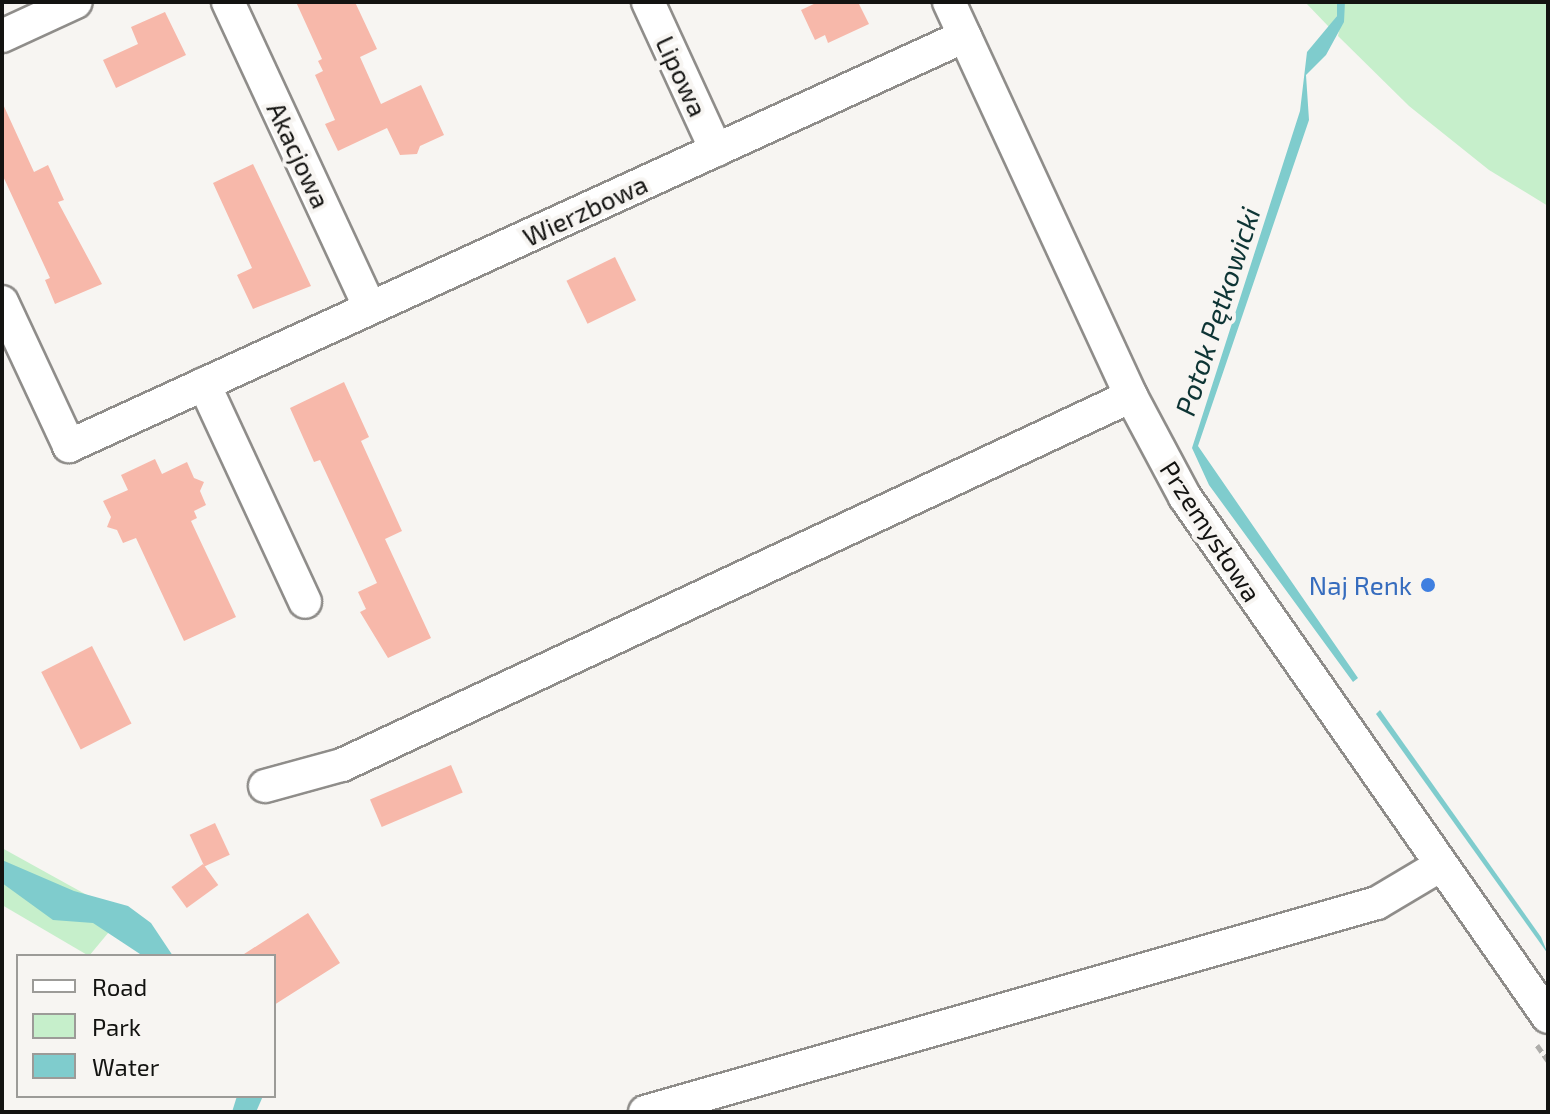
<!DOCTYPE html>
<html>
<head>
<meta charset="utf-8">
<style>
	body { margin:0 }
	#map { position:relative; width:1550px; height:1114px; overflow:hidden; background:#f7f5f2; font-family:"Exo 2",sans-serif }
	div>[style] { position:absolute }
	.green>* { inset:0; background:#c6efcb }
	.water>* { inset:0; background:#7fcccd }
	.building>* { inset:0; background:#f7b8aa; transform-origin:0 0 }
	.path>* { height:5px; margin-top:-2.5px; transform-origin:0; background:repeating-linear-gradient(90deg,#aeadaa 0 8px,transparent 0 12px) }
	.roads { filter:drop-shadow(2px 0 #8f8d8a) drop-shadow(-2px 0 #8f8d8a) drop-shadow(0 2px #8f8d8a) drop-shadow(0 -2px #8f8d8a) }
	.minor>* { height:32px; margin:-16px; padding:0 16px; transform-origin:16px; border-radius:16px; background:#fff }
	.dots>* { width:22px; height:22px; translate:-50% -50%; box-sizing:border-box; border:4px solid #f7f5f2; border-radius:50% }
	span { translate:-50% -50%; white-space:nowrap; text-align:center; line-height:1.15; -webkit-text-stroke:8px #f7f5f2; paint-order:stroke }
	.street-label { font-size:26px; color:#131311 }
	.shop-label { font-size:26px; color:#366cbe }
	.right { translate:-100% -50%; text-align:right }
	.water-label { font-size:28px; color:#0d3434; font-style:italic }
	.frame { position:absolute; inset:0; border:4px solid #131311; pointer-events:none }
	.legend { position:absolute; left:16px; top:954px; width:260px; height:144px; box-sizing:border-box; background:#f7f5f2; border:2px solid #9c9b98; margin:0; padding:10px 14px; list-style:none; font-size:24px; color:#131311 }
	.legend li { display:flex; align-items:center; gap:16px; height:40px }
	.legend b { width:40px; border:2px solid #9c9b98 }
</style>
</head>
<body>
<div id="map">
	<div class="green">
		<div style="clip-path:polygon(1305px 2px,1337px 2px,1337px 16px,1329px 27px)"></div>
		<div style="clip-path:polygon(1345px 2px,1548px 2px,1548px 206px,1489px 170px,1409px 106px,1338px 36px)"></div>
		<div style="clip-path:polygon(2px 848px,123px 915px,89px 956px,2px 905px)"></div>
	</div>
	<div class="water">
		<div style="clip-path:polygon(1337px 2px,1345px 2px,1344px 22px,1326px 55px,1306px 75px,1309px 120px,1198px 446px,1358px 678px,1353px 682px,1209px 485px,1192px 448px,1300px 111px,1307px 52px,1337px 16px)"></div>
		<div style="clip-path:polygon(1380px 710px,1541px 937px,1548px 954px,1376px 714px)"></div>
		<div style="clip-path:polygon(2px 860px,74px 891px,128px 906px,151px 923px,173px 956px,143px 956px,93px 923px,53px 920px,2px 883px)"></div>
		<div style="clip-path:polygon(237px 1096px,263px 1096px,256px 1112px,232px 1112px)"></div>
	</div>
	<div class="building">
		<div style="clip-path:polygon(296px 2px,355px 2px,377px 49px,360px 57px,381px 104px,421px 85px,444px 135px,420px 146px,417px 154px,400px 155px,387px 128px,338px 151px,325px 124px,335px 120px,315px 75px,323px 71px,318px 61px,322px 59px)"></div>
		<div style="clip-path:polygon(818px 2px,858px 2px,869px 24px,828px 43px,825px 35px,815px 40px,801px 10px)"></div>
		<div style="clip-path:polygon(165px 12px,186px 55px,116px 88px,103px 60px,138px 44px,131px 27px)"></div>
		<div style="clip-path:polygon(2px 102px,34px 172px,48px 165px,64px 200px,58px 202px,102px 284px,55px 304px,45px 280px,50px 278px,2px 174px)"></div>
		<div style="clip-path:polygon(253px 164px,311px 286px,253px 309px,237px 275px,252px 268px,213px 183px)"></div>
		<div style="left:615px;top:257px;width:48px;height:54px;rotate:64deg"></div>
		<div style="clip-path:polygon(344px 382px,369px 437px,361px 441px,402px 531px,385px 539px,431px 638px,388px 658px,360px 612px,366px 609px,358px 592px,377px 583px,320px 460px,314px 462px,290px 408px)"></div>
		<div style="clip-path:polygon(155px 459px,162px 474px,187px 462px,194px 478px,204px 482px,200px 491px,206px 505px,194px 511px,197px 518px,191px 521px,236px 617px,184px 641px,136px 538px,123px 543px,117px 530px,107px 527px,111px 517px,103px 501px,128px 490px,121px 475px)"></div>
		<div style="left:92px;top:646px;width:87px;height:57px;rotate:63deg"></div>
		<div style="left:451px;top:765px;width:30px;height:88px;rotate:67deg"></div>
		<div style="left:215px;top:823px;width:35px;height:28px;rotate:65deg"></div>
		<div style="left:203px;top:864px;width:26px;height:39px;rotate:54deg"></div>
		<div style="clip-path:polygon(308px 913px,340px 963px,274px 1005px,274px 956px,241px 956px)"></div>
	</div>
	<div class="path">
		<div style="left:1537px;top:1045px;width:19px;rotate:55deg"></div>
	</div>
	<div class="roads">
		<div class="minor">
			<div style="left:228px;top:2px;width:337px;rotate:65.1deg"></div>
			<div style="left:648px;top:2px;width:163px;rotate:65.3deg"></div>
			<div style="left:949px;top:2px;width:434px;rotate:65.2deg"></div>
			<div style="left:1131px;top:396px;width:115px;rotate:61.9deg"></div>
			<div style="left:1185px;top:497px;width:634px;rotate:55.08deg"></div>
			<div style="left:2px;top:36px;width:81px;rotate:-24.7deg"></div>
			<div style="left:2px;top:302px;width:159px;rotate:65deg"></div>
			<div style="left:69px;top:446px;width:985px;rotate:-24.59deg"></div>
			<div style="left:204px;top:384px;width:240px;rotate:65.1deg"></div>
			<div style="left:265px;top:786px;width:80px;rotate:-15.3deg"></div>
			<div style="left:342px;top:765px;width:871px;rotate:-25.06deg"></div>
			<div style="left:645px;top:1112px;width:761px;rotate:-15.94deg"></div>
			<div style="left:1377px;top:903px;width:74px;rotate:-30.7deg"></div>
		</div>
	</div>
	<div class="dots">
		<div style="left:1428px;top:585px;background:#3f7fe0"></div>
	</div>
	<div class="street-label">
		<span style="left:682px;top:76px;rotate:65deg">Lipowa</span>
		<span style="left:299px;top:155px;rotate:65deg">Akacjowa</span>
		<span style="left:585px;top:210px;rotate:-25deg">Wierzbowa</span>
		<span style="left:1211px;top:531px;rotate:57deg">Przemysłowa</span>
	</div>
	<div class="shop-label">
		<span class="right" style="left:1412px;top:585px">Naj Renk</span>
	</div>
	<div class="water-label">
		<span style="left:1217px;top:311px;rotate:-72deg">Potok Pętkowicki</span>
	</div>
	<div class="frame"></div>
	<ul class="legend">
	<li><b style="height:10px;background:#fff"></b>Road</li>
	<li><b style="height:22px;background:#c6efcb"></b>Park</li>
	<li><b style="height:22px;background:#7fcccd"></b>Water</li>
	</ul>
</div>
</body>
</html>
